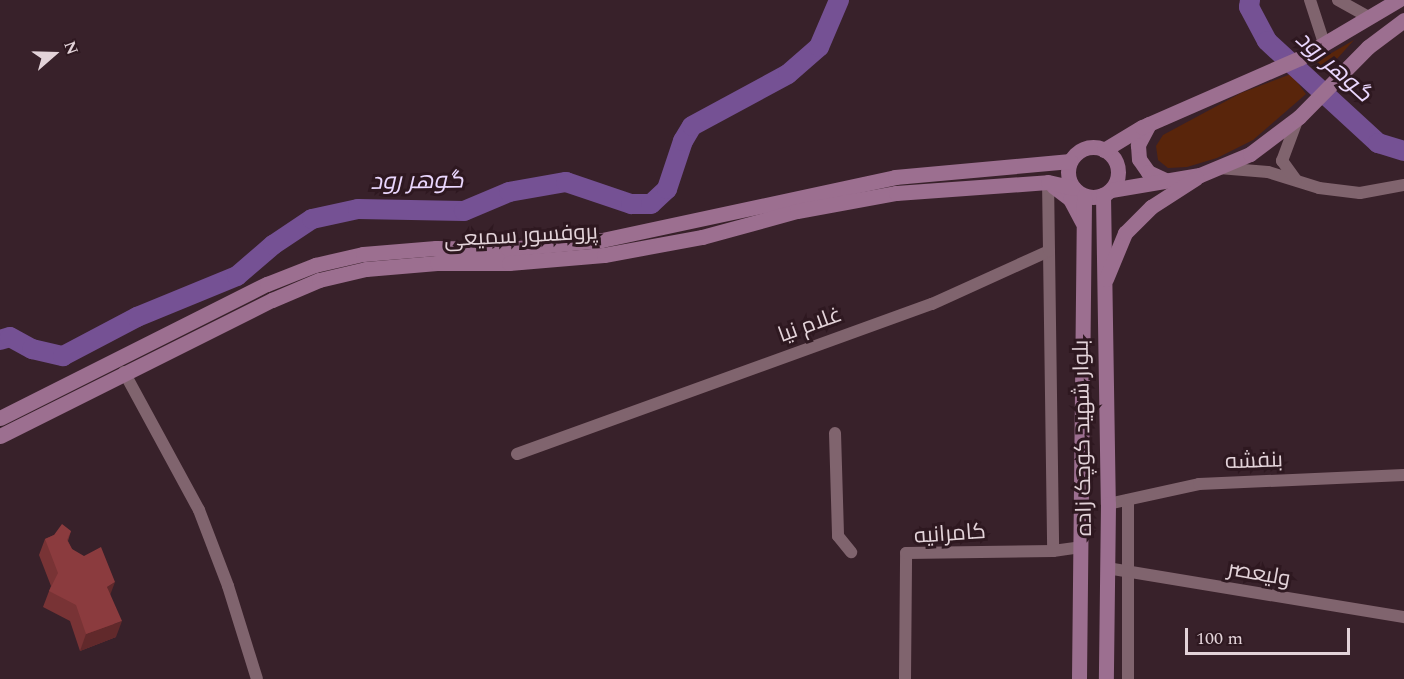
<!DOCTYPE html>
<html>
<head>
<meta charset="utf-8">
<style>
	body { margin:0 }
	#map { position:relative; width:1404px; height:679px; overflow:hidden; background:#38212a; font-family:Spectral,Cairo,serif }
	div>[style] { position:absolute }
	.green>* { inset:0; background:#59250b }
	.river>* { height:20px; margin:-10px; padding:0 10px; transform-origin:10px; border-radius:10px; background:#755194 }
	.minor>* { height:12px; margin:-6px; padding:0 6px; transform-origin:6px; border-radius:6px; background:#80646e }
	.major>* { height:15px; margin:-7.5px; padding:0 7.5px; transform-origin:7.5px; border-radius:7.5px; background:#9c6f90 }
	.major>.ring { margin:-7.5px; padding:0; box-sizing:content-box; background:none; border:15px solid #9c6f90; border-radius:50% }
	.wall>* { inset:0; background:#783335 }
	.shaded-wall>* { inset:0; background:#61292b }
	.building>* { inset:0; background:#8b3b3e }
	span { translate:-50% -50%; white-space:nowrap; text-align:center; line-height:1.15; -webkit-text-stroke:6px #2e1820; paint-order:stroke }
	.street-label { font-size:22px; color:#e3d3d9 }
	.water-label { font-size:24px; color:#ead7fe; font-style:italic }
	.north { position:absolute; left:24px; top:24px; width:60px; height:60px; -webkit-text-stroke:4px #2e1820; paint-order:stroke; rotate:70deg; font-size:16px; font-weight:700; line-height:24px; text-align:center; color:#e3d3d9 }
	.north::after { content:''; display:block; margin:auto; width:21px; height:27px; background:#e3d3d9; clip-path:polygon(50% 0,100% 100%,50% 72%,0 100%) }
	.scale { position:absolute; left:1185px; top:628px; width:165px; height:27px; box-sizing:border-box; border:3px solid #e3d3d9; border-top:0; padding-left:8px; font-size:18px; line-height:21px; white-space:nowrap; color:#e3d3d9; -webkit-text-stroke:4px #2e1820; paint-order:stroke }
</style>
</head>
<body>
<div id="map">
	<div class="green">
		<div style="clip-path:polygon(1354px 40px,1326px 71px,1316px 62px)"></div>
		<div style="clip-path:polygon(1291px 74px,1306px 94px,1253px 140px,1217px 158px,1187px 167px,1168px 168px,1158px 160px,1156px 146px,1163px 135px,1241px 93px)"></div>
	</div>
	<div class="river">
		<div style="left:1250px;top:0;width:7px;rotate:98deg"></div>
		<div style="left:1249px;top:7px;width:38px;rotate:62deg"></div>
		<div style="left:1267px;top:41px;width:151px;rotate:42.6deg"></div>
		<div style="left:1378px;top:143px;width:27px;rotate:17deg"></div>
		<div style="left:0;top:340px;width:10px;rotate:-17deg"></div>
		<div style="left:10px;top:337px;width:25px;rotate:29deg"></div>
		<div style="left:32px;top:349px;width:32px;rotate:13deg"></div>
		<div style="left:63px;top:356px;width:84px;rotate:-27.8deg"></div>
		<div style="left:137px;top:317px;width:108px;rotate:-22.3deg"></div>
		<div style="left:237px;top:276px;width:48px;rotate:-40.7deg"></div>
		<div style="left:273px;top:245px;width:47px;rotate:-33.7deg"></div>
		<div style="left:312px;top:219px;width:47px;rotate:-12.3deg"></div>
		<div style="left:358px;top:209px;width:106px;rotate:1.1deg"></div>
		<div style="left:464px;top:211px;width:49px;rotate:-22.9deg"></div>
		<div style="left:509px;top:192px;width:58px;rotate:-10deg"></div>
		<div style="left:566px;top:182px;width:69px;rotate:18.7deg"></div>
		<div style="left:631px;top:204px;width:20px"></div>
		<div style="left:651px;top:204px;width:22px;rotate:-43deg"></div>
		<div style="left:667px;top:189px;width:51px;rotate:-71.6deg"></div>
		<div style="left:683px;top:141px;width:17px;rotate:-59deg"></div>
		<div style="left:692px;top:126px;width:109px;rotate:-28.4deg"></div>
		<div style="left:788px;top:74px;width:41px;rotate:-41.1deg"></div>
		<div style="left:819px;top:47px;width:51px;rotate:-66.9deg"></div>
	</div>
	<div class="minor">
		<div style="left:1310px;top:0;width:45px;rotate:72deg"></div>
		<div style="left:1338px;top:0;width:35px;rotate:29deg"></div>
		<div style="left:1219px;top:168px;width:49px;rotate:4.7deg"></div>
		<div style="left:1268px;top:172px;width:53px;rotate:17.4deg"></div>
		<div style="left:1319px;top:188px;width:41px;rotate:7deg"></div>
		<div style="left:1360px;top:193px;width:45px;rotate:-10.3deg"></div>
		<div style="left:1296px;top:180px;width:24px;rotate:-126deg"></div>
		<div style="left:1282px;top:161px;width:46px;rotate:-69.6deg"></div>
		<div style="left:1049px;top:251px;width:300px;rotate:89.2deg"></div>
		<div style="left:124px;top:372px;width:157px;rotate:61.5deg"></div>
		<div style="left:199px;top:510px;width:81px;rotate:69.1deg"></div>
		<div style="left:228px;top:586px;width:97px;rotate:72.7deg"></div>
		<div style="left:835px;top:433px;width:103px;rotate:88.3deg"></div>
		<div style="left:838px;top:536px;width:21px;rotate:51deg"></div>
		<div style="left:517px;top:454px;width:441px;rotate:-19.9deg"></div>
		<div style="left:932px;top:304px;width:128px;rotate:-24.4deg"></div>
		<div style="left:1049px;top:251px;width:69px;rotate:-90.8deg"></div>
		<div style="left:1128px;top:500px;width:179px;rotate:90deg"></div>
		<div style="left:1108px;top:504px;width:93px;rotate:-12.4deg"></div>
		<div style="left:1199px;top:484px;width:205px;rotate:-2.5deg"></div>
		<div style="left:1107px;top:568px;width:301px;rotate:9.4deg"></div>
		<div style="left:905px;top:679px;width:126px;rotate:-89.5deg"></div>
		<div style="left:906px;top:553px;width:147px;rotate:-0.8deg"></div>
		<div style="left:1053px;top:551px;width:28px;rotate:-8deg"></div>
	</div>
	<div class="major">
		<div style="left:1149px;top:124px;width:24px;rotate:118deg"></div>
		<div style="left:1138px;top:145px;width:14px;rotate:86deg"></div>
		<div style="left:1139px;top:159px;width:16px;rotate:55deg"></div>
		<div style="left:1148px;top:172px;width:19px;rotate:25deg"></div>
		<div class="ring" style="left:1068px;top:147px;width:35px;height:35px"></div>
		<div style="left:1104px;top:150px;width:44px;rotate:-31.2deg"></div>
		<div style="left:1142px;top:127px;width:172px;rotate:-23.6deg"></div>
		<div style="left:1300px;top:58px;width:114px;rotate:-30.6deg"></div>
		<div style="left:1053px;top:186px;width:21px;rotate:37deg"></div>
		<div style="left:1070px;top:199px;width:26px;rotate:62deg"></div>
		<div style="left:1111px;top:190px;width:90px;rotate:-9.6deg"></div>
		<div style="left:1200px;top:175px;width:54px;rotate:-22.8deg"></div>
		<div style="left:1250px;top:154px;width:61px;rotate:-37.1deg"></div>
		<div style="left:1299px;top:117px;width:98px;rotate:-45.4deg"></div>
		<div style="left:1368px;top:47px;width:45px;rotate:-36.9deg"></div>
		<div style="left:1103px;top:195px;width:309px;rotate:89.1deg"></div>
		<div style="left:1108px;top:504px;width:175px;rotate:90.7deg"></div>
		<div style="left:1106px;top:279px;width:50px;rotate:-67.6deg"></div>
		<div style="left:1125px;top:233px;width:37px;rotate:-45deg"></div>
		<div style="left:1151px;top:207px;width:54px;rotate:-32.8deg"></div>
		<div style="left:0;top:418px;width:299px;rotate:-26.7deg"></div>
		<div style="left:267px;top:284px;width:52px;rotate:-21.6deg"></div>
		<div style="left:315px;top:265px;width:49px;rotate:-12.9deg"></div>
		<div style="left:363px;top:254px;width:73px;rotate:-4.7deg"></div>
		<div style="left:436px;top:248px;width:72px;rotate:0.8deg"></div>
		<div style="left:508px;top:249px;width:94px;rotate:-5.5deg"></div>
		<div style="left:602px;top:240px;width:300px;rotate:-12.1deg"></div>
		<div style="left:895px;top:177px;width:176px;rotate:-5.2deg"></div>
		<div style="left:0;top:436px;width:304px;rotate:-26.6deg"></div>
		<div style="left:272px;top:300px;width:51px;rotate:-23.1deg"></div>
		<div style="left:319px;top:280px;width:48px;rotate:-13.2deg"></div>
		<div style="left:366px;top:269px;width:71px;rotate:-4.8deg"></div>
		<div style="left:437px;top:263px;width:72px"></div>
		<div style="left:509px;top:263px;width:95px;rotate:-4.8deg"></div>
		<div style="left:604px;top:255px;width:100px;rotate:-10.4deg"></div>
		<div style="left:702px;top:237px;width:98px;rotate:-15.3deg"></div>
		<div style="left:797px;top:211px;width:101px;rotate:-10.3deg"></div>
		<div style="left:896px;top:193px;width:152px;rotate:-4.1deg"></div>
		<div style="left:1048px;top:182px;width:26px;rotate:13deg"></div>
		<div style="left:1079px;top:679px;width:483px;rotate:-89.4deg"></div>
	</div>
	<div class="wall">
		<div style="clip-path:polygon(71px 531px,68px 541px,72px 549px,110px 594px,116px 637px,80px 651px,70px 621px,43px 607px,51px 586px,39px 555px,45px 539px,54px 535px)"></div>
	</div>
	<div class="shaded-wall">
		<div style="clip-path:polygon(115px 582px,109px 598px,107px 587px)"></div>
		<div style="clip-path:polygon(122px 621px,116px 637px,80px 651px,86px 634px)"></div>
	</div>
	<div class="building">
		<div style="clip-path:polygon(62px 524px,71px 531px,67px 540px,72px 549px,84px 556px,101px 547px,115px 582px,107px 587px,122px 621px,86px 634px,76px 605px,49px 591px,58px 573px,45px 539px,54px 535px)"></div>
	</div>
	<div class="street-label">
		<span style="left:521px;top:236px;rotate:-3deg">پروفسور سمیعی</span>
		<span style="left:810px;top:325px;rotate:-20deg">غلام نیا</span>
		<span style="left:1083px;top:438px;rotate:-91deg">بلوار شهید کوچک زاده</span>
		<span style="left:1254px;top:461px;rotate:-2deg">بنفشه</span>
		<span style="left:950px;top:534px;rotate:-4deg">کامرانیه</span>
		<span style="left:1259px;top:574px;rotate:10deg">ولیعصر</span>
	</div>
	<div class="water-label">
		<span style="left:1333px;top:67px;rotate:42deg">گوهر رود</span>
		<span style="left:417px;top:182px;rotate:-1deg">گوهر رود</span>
	</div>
	<div class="north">N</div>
	<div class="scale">100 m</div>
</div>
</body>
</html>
